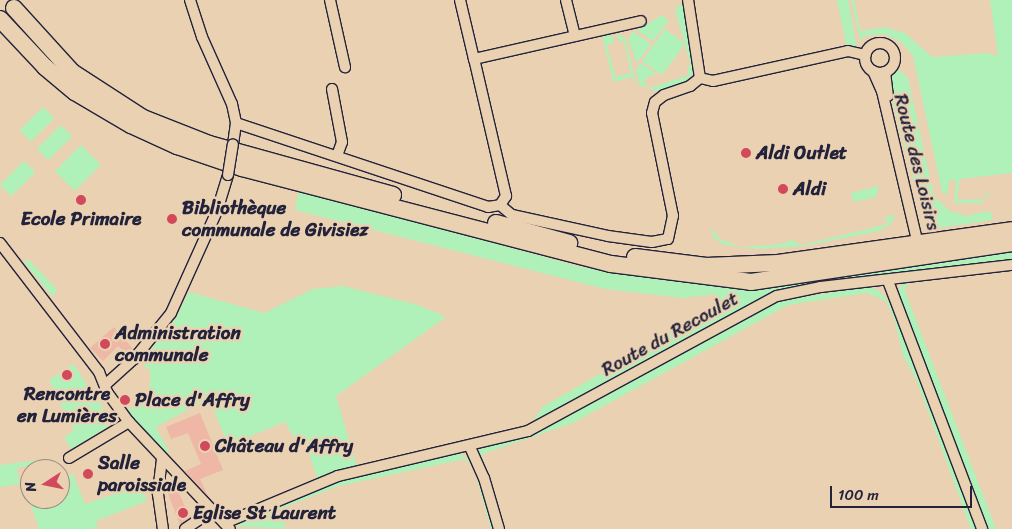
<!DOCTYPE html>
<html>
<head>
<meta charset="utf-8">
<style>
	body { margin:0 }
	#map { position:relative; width:1012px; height:529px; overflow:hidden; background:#ead1b2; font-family:Sriracha,sans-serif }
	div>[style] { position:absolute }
	.green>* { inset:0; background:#b0f1b9; transform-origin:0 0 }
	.building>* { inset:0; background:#efb7a5 }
	.roads { filter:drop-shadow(1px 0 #22223b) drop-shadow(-1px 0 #22223b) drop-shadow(0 1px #22223b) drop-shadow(0 -1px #22223b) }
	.minor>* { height:10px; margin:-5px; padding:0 5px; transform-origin:5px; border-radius:5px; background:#ead1b2 }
	.minor>.ring { margin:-5px; padding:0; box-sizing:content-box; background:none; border:10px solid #ead1b2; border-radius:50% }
	.trunk>* { height:16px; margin:-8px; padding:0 8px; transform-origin:8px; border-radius:8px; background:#ead1b2 }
	.bridges { filter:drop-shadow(1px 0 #22223b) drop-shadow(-1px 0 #22223b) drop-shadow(0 1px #22223b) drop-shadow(0 -1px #22223b) }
	.minor-bridge>* { height:10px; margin:-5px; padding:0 5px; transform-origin:5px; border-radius:5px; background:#ead1b2 }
	.dots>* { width:14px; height:14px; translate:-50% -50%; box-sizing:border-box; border:2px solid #ead1b2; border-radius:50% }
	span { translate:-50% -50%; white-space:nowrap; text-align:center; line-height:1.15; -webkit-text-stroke:5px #ead1b2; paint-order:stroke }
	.poi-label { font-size:19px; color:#22223b; font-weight:700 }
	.left { translate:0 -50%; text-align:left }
	.street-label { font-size:19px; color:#22223b }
	.north { position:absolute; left:20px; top:459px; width:50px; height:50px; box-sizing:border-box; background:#ead1b2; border:1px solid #9a8b82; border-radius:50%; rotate:259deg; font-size:14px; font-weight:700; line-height:20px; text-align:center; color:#22223b }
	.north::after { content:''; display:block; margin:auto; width:18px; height:22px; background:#d1495b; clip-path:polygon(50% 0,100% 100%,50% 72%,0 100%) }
	.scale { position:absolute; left:830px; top:486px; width:142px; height:22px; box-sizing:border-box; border:2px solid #22223b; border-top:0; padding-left:6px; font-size:15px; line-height:18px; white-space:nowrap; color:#22223b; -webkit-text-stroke:4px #ead1b2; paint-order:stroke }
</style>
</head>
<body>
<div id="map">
	<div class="green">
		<div style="clip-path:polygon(684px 0,693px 73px,685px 82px,656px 91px,639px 85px,636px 69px,641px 63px,657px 74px,647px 77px,644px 83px,649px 88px,687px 76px,690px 63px,675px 10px)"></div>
		<div style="clip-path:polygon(837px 0,848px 0,857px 49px,847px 48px)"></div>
		<div style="clip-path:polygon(851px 0,854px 0,861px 31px,884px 27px,905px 33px,932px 57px,987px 53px,998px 56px,990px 0,1012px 0,1012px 173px,960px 179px,957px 200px,984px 199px,988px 192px,990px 193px,981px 203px,954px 203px,956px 180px,950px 180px,947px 195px,942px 192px,913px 56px,901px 42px,885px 34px,864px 36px,861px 42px)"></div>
		<div style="clip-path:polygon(662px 15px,669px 21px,653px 41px,637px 30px)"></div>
		<div style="clip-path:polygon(665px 29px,682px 41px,683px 47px,662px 75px,642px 61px)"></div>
		<div style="clip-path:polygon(633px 31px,651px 44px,637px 63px,628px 39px)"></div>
		<div style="clip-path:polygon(617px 32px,626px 40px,636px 84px,632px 77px,613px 82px,602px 35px,612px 35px,614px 43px,607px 45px,615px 77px,631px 73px,624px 41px,619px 42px)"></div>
		<div style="clip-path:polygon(899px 70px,908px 78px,934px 196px,950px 211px,966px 216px,990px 211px,993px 220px,939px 228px,923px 217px,890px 92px,891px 76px)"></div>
		<div style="left:43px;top:107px;width:16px;height:33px;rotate:45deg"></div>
		<div style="left:61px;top:125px;width:16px;height:34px;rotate:45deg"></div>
		<div style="left:81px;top:145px;width:28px;height:37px;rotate:45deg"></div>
		<div style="left:24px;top:161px;width:16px;height:34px;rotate:45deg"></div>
		<div style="clip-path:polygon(879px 186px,876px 197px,853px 202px,851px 193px)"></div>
		<div style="clip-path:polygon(299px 189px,580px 267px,748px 288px,924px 264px,1012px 247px,1012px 262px,775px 293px,531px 425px,542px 407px,686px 325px,717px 314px,716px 294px,683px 298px,605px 289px,295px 210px)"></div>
		<div style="clip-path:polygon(896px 215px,890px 225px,878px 231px,805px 246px,756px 249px,724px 245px,713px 237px,710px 227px,720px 239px,741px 247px,773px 245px,789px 242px,789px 239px,802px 245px,888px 224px,884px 218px)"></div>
		<div style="clip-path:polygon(28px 259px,57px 289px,53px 297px,24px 262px)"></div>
		<div style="clip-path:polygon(954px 276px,907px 284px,905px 291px,996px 529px,987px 529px,897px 291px,905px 281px)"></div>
		<div style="clip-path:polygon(343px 286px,418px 305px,446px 317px,336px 396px,357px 467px,318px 480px,303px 435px,293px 436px,285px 422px,228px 445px,209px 398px,156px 427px,169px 452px,164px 455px,128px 410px,148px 397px,151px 372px,143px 364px,147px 360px,145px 357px,176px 318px,189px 292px,264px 313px,313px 289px)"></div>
		<div style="clip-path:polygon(868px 287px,878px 290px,893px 306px,978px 529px,971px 529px,916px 379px,903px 356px,894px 318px,886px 301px,867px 293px,788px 305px,573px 423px,482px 454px,486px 478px,477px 452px,481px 448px,529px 434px,568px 416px,779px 301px)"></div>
		<div style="clip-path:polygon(73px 364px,110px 418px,105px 421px,108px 427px,71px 449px,64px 437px,74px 431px,49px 380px)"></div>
		<div style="clip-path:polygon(459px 453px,475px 464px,497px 529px,491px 529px,474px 469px,465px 459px,339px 486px,279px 509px,286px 529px,237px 526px,238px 522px,326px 485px)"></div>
		<div style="clip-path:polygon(46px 459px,47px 462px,17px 468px,20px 484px,0 487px,0 465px)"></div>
		<div style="clip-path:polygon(73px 474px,85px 504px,141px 485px,147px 501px,96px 521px,98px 527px,92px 529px,39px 529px,23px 483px,30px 482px,30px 499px,60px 499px,60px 476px)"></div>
	</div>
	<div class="building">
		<div style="clip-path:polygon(114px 327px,133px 349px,128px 355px,118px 346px,103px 361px,90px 348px)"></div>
		<div style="clip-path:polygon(200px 413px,223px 470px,200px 479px,208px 496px,185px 471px,201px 464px,188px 433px,171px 439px,166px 427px)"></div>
		<div style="clip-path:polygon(176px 487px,190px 517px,180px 525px,167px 491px)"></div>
	</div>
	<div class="roads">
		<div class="minor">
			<div style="left:190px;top:0;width:39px;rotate:72deg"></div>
			<div style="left:202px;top:37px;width:73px;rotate:65.9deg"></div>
			<div style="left:232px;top:104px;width:19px;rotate:78deg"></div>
			<div style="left:236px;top:123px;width:21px;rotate:98deg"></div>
			<div style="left:330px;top:0;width:69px;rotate:77.4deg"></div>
			<div style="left:460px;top:0;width:61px;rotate:76.7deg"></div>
			<div style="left:566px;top:0;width:37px;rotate:76deg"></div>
			<div class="ring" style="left:865px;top:43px;width:20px;height:20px"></div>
			<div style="left:873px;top:71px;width:22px;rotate:66deg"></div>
			<div style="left:882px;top:91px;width:157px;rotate:76.8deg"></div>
			<div style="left:885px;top:72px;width:24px;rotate:83deg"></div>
			<div style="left:700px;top:78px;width:13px;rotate:13deg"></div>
			<div style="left:713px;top:81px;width:138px;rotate:-12.5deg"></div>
			<div style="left:848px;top:51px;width:18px;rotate:13deg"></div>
			<div style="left:332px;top:89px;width:54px;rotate:79.3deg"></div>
			<div style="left:342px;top:142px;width:15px;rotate:110deg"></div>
			<div style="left:236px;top:123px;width:266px;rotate:18.4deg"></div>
			<div style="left:488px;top:207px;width:12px;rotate:-9deg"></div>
			<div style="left:500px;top:205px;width:11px;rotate:-56deg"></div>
			<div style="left:506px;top:196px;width:141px;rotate:-103.1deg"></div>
			<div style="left:474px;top:59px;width:171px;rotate:-12.8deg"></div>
			<div style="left:500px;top:205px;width:16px;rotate:40deg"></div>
			<div style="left:512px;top:215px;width:98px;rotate:12.3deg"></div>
			<div style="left:608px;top:236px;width:44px;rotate:7.8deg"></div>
			<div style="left:652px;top:242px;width:16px;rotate:-11deg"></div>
			<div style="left:668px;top:239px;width:24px;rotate:-78deg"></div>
			<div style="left:673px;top:216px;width:105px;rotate:-101.5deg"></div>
			<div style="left:652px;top:113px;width:11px;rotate:-75deg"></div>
			<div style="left:655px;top:102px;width:11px;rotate:-38deg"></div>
			<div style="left:664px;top:95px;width:28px;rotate:-19deg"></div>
			<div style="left:690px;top:86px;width:13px;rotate:-39deg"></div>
			<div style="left:700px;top:78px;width:79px;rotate:-98.7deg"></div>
			<div style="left:0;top:243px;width:163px;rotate:52.5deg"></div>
			<div style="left:99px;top:372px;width:22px;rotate:68deg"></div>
			<div style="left:107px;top:392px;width:37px;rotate:54deg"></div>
			<div style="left:129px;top:422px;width:147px;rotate:46.7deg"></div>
			<div style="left:888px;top:281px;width:265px;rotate:69.2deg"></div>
			<div style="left:105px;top:385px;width:39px;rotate:-42deg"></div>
			<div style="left:134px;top:359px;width:59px;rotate:-51.2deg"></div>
			<div style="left:171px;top:313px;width:112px;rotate:-65.7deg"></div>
			<div style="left:217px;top:211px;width:38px;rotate:-73deg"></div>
			<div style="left:470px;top:447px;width:34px;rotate:66deg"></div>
			<div style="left:484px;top:478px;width:53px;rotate:73.6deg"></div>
			<div style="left:69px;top:458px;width:70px;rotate:-31deg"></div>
			<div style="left:162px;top:459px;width:35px;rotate:97deg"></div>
			<div style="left:158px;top:494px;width:35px;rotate:82deg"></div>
			<div style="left:225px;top:523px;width:122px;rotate:-22.6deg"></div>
			<div style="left:338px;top:476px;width:195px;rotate:-13.3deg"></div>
			<div style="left:528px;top:431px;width:283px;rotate:-28.5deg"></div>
			<div style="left:777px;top:296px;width:45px;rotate:-11.6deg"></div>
			<div style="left:821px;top:287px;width:192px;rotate:-6.6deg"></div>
			<div style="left:185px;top:529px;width:34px;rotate:-34deg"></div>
		</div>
		<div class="trunk">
			<div style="left:14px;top:8px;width:86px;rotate:47.8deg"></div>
			<div style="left:72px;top:72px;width:85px;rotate:32.9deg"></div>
			<div style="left:143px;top:118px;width:71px;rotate:21.5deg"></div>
			<div style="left:209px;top:144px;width:191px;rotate:15.5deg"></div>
			<div style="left:0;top:19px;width:66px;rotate:46.8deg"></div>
			<div style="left:45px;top:67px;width:39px;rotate:40deg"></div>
			<div style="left:75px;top:92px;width:65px;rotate:30.5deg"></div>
			<div style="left:131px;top:125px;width:51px;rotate:24.5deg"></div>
			<div style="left:177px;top:146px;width:69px;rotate:18.7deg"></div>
			<div style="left:242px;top:168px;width:381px;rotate:14.6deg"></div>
			<div style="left:611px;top:264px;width:141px;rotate:7.3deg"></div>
			<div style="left:751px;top:282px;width:264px;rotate:-8.5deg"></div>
			<div style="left:496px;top:223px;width:76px;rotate:15.3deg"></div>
			<div style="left:635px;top:257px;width:72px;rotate:7.2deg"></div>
			<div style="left:706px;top:266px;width:72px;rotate:-2.4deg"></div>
			<div style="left:778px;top:263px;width:236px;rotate:-8deg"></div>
		</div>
	</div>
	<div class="bridges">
		<div class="minor-bridge">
			<div style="left:228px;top:175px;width:31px;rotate:-81deg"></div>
		</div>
	</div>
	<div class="dots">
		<div style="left:746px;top:153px;background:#d1495b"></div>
		<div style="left:783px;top:189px;background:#d1495b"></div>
		<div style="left:81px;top:200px;background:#d1495b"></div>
		<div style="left:172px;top:219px;background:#d1495b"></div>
		<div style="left:105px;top:344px;background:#d1495b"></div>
		<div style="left:67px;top:375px;background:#d1495b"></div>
		<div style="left:125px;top:400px;background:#d1495b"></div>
		<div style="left:205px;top:446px;background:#d1495b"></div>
		<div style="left:88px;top:474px;background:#d1495b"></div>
		<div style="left:183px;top:513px;background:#d1495b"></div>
	</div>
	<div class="poi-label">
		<span class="left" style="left:756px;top:153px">Aldi Outlet</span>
		<span class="left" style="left:793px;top:189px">Aldi</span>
		<span class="left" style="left:182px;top:219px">Bibliothèque<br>communale de Givisiez</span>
		<span style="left:81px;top:219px">Ecole Primaire</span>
		<span class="left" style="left:115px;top:344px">Administration<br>communale</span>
		<span style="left:67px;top:405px">Rencontre<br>en Lumières</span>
		<span class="left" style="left:135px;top:400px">Place d'Affry</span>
		<span class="left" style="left:215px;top:446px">Château d'Affry</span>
		<span class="left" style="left:98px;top:474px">Salle<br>paroissiale</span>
		<span class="left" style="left:193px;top:513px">Eglise St Laurent</span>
	</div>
	<div class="street-label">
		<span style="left:917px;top:162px;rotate:76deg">Route des Loisirs</span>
		<span style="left:670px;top:334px;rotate:-29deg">Route du Recoulet</span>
	</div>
	<div class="north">N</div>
	<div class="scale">100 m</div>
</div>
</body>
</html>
